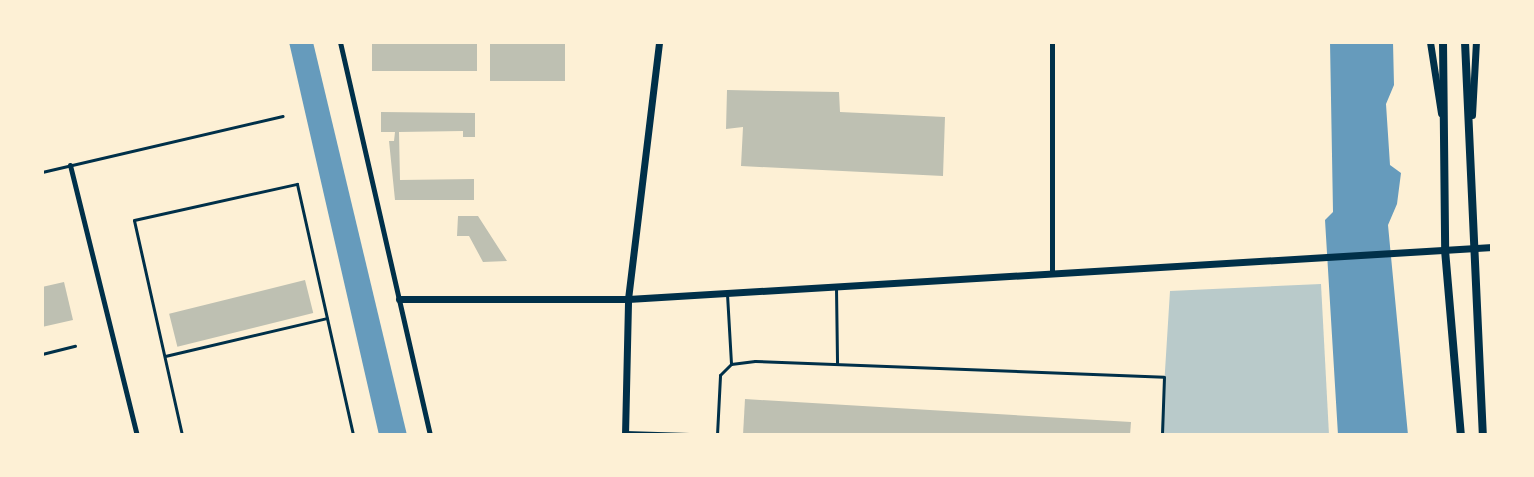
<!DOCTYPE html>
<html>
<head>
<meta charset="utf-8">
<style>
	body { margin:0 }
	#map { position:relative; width:1534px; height:477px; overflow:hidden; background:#fdf0d5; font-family:"Roboto Condensed",sans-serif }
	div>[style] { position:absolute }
	.green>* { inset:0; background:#b9caca }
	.water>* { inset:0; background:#669bbc }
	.building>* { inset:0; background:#bec0b2; transform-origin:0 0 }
	.service>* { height:3px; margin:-1.5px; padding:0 1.5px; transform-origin:1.5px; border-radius:1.5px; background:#003049 }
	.minor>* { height:5px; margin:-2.5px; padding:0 2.5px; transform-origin:2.5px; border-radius:2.5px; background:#003049 }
	.tertiary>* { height:7px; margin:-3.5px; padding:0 3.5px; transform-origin:3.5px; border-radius:3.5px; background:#003049 }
	.secondary>* { height:8px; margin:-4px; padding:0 4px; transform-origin:4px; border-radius:4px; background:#003049 }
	span { translate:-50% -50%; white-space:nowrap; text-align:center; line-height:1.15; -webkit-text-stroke:4.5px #fdf0d5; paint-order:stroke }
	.frame { position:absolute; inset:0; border:44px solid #fdf0d5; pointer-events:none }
</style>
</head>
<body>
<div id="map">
	<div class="green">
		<div style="clip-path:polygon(1321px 284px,1329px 435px,1161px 435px,1170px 291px)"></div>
	</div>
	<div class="water">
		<div style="clip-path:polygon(289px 42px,313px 42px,407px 435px,379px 435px)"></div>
		<div style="clip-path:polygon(1330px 42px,1393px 42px,1394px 85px,1386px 104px,1390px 165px,1401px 173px,1397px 204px,1388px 225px,1408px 435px,1338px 435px,1325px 220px,1333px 212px)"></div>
	</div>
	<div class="building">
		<div style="left:372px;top:42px;width:105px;height:29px"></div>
		<div style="left:490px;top:42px;width:75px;height:39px"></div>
		<div style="clip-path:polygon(727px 90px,839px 92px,840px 112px,945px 117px,943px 176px,741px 166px,743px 127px,726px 129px)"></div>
		<div style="clip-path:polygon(381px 112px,475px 113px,475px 137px,463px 137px,463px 131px,399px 132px,400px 180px,474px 179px,474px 200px,395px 200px,389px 141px,394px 141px,395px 132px,381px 132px)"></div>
		<div style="clip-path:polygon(458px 216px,478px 216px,507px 261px,483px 262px,469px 236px,457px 236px)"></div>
		<div style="left:305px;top:280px;width:34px;height:140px;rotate:76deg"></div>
		<div style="clip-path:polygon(64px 282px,73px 320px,42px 327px,42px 287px)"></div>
		<div style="clip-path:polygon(745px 399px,1131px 422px,1130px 435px,743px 435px)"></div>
	</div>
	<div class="service">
		<div style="left:42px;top:172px;width:247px;rotate:-13.1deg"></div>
		<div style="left:836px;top:288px;width:76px;rotate:89.2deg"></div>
		<div style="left:727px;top:294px;width:70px;rotate:86.7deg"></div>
		<div style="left:42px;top:354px;width:34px;rotate:-14deg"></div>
		<div style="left:165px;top:356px;width:166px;rotate:-13.2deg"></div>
		<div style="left:182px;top:435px;width:220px;rotate:-102.6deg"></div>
		<div style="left:134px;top:220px;width:167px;rotate:-12.5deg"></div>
		<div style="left:297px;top:184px;width:257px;rotate:77.4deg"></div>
		<div style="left:717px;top:435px;width:60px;rotate:-87.1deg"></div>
		<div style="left:720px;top:375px;width:16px;rotate:-45deg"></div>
		<div style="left:731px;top:364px;width:24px;rotate:-7deg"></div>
		<div style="left:755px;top:361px;width:409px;rotate:2.2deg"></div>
		<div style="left:1164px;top:377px;width:58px;rotate:92deg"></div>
	</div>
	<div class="minor">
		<div style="left:340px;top:42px;width:403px;rotate:77.1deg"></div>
		<div style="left:70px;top:165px;width:278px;rotate:76.1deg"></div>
		<div style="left:1052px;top:270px;width:228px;rotate:-90deg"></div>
		<div style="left:625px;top:433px;width:64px;rotate:1.8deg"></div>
	</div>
	<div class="tertiary">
		<div style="left:1430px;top:42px;width:72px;rotate:81.2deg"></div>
		<div style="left:1472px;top:115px;width:73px;rotate:-86.9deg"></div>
		<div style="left:399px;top:299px;width:229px"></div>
		<div style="left:628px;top:299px;width:866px;rotate:-3.44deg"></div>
		<div style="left:625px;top:435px;width:136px;rotate:-88.7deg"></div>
		<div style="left:628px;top:299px;width:259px;rotate:-83.1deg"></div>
	</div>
	<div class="secondary">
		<div style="left:1443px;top:42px;width:208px;rotate:89.4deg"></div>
		<div style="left:1445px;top:250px;width:186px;rotate:85.1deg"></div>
		<div style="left:1465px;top:42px;width:393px;rotate:87.4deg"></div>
	</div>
	<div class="frame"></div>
</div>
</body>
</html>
